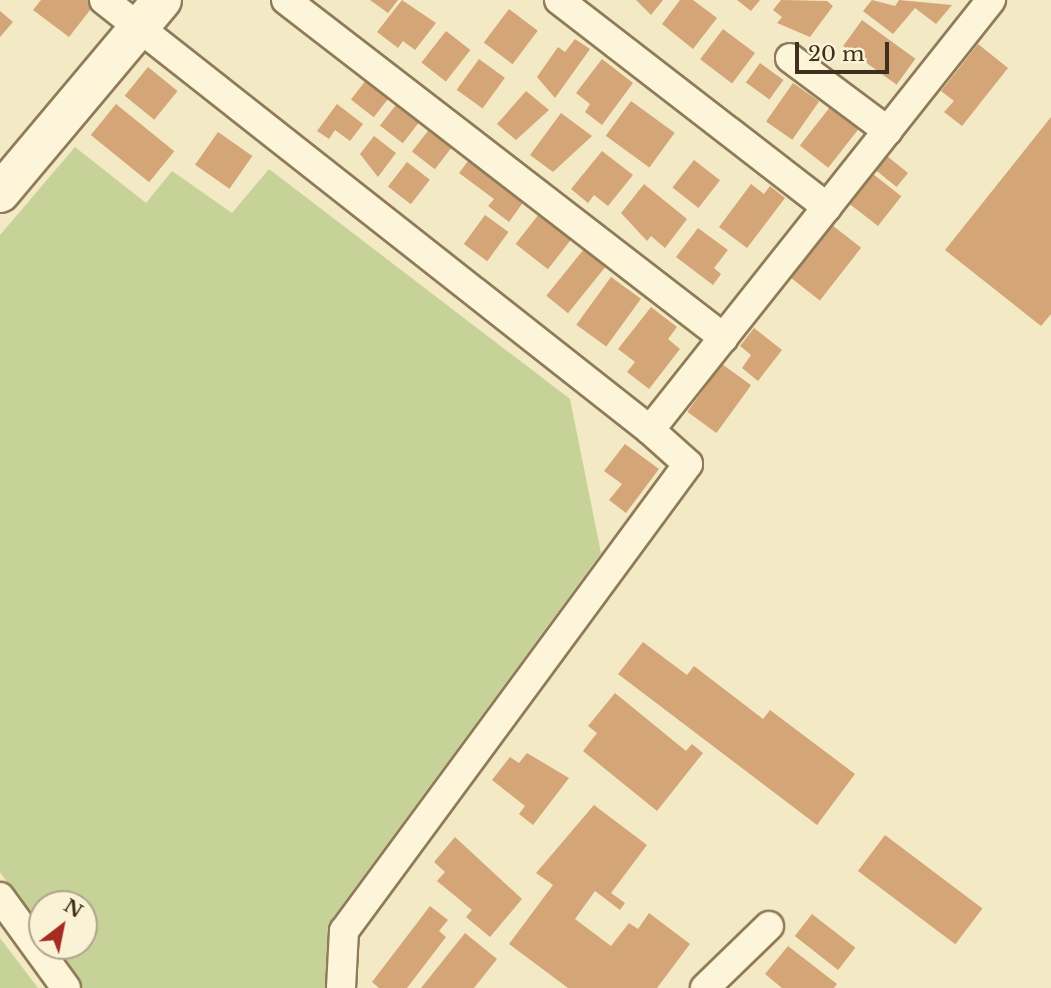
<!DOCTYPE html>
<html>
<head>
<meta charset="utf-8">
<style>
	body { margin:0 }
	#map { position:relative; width:1051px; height:988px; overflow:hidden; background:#f3e9c5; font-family:"Libre Baskerville",serif }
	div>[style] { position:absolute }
	.green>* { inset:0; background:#c6d297 }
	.building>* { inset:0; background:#d4a677; transform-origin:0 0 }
	.roads { filter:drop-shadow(2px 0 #907b58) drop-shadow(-2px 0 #907b58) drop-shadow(0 2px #907b58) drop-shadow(0 -2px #907b58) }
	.street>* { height:28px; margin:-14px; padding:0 14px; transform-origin:14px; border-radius:14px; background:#fcf5d9 }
	.secondary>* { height:38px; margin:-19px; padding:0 19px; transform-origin:19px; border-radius:19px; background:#fcf5d9 }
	span { translate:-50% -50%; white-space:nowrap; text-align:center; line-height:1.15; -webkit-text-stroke:5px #f9f2d5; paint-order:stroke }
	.north { position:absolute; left:28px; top:890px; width:70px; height:70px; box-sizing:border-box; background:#f9f2d5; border:2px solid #afa48c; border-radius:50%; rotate:32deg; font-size:19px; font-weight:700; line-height:28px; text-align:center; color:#3f301e }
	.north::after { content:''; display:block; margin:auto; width:24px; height:32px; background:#a52c22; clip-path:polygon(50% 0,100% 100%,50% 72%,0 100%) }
	.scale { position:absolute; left:795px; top:42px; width:94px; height:32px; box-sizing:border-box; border:4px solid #3f301e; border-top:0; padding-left:9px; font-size:21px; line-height:24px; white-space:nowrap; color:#3f301e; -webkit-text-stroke:5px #f9f2d5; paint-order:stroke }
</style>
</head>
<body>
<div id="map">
	<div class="green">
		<div style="clip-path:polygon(75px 147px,146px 203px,172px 171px,232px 213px,269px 169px,570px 399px,601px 553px,328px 924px,325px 988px,83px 988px,53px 946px,84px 946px,84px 904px,42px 904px,42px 931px,0 872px,0 235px)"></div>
		<div style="clip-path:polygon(0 938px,38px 988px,0 988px)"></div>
	</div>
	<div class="building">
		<div style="clip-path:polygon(41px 0,88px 0,94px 5px,69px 37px,33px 10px)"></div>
		<div style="clip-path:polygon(370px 0,398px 0,388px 13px)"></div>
		<div style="clip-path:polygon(402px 0,436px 23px,415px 50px,403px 41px,398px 48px,377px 32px)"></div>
		<div style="clip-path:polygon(636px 0,663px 0,651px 15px)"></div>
		<div style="clip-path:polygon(680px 0,693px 0,717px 18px,693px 49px,662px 24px)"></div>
		<div style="clip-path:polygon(737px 0,760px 0,751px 11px)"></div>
		<div style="clip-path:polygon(781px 0,827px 1px,833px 6px,810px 37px,777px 23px,782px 17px,773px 10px)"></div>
		<div style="clip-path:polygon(872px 0,895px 6px,899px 0,952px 5px,936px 24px,915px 8px,893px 34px,863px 11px)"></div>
		<div style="left:509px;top:9px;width:36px;height:42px;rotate:37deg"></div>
		<div style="clip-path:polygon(0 11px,13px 22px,0 37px)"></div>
		<div style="left:862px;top:20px;width:66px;height:32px;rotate:36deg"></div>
		<div style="left:723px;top:29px;width:40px;height:38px;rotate:37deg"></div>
		<div style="left:446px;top:31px;width:31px;height:40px;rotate:38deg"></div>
		<div style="clip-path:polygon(575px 39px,590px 49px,555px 98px,537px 77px,558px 47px,565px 52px)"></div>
		<div style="clip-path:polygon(978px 44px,1008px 68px,962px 126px,944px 112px,954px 101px,941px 91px)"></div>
		<div style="left:479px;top:59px;width:32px;height:38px;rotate:36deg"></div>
		<div style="clip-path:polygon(602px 59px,633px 83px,602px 125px,585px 112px,590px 104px,576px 93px)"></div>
		<div style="left:760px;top:63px;width:29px;height:24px;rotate:36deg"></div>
		<div style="left:148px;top:67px;width:38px;height:37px;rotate:39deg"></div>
		<div style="left:370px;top:75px;width:29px;height:31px;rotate:38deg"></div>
		<div style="left:793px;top:83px;width:32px;height:47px;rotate:35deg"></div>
		<div style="clip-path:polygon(526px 91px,549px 110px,516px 140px,497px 124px)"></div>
		<div style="left:399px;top:101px;width:29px;height:31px;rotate:38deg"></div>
		<div style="left:631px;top:101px;width:54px;height:43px;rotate:36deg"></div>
		<div style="left:116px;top:104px;width:75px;height:40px;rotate:39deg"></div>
		<div style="clip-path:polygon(337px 104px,363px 124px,350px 141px,335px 130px,329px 139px,317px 131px)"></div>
		<div style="left:830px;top:107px;width:36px;height:49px;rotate:38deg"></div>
		<div style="clip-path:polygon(561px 113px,592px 136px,553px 172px,530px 155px)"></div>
		<div style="clip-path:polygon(1051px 117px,1051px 314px,1041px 326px,945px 250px)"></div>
		<div style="left:431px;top:127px;width:29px;height:31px;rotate:38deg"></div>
		<div style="left:218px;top:132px;width:42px;height:40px;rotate:35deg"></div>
		<div style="clip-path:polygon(374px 136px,396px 153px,378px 177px,360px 154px)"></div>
		<div style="clip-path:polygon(602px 151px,633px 175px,608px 206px,594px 195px,588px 203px,571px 189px)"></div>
		<div style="clip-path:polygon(472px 156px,527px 197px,509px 222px,488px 206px,494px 199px,459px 173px)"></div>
		<div style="left:887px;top:156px;width:27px;height:18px;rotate:39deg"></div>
		<div style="left:694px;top:160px;width:33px;height:35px;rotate:38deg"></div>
		<div style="left:407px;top:162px;width:29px;height:31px;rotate:38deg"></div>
		<div style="left:873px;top:174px;width:36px;height:38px;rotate:38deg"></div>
		<div style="clip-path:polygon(644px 184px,687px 219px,665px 248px,651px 236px,647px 241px,621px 213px)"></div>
		<div style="clip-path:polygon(751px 184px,764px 194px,770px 186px,785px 198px,747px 248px,719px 227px)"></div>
		<div style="left:539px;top:214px;width:41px;height:38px;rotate:38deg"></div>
		<div style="left:485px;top:215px;width:29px;height:36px;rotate:36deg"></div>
		<div style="left:832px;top:225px;width:37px;height:67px;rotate:38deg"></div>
		<div style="clip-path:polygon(698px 228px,728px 250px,714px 268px,721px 274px,713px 285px,676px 257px)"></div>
		<div style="left:584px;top:249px;width:28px;height:60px;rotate:39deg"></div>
		<div style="left:611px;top:277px;width:37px;height:59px;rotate:36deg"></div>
		<div style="clip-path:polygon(651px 307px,677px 327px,668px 339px,680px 349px,649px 389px,627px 372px,635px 362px,618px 349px)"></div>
		<div style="clip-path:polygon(754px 328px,782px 350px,758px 381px,742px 368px,751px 355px,740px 346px)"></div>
		<div style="left:722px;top:364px;width:36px;height:59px;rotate:36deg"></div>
		<div style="clip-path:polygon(625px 444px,659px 469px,626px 513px,609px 500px,622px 484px,604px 471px)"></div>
		<div style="clip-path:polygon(643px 642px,687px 675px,694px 666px,763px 719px,770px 710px,855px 774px,817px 825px,618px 674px)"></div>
		<div style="clip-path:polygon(615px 693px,686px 751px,692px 744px,703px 753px,657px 811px,583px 751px,597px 733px,588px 726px)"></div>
		<div style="clip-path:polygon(527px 753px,569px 778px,533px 825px,519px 814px,525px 806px,492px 780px,510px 757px,519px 763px)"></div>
		<div style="clip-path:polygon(594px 805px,647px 845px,611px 893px,625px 903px,620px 910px,595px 891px,575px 919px,611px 946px,629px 923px,638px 929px,649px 913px,690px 944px,657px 988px,568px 988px,509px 944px,553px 885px,536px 873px)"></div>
		<div style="left:885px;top:835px;width:122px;height:45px;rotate:37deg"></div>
		<div style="clip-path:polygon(455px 837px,522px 899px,490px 937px,466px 917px,472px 910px,437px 881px,445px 872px,434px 862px)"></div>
		<div style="clip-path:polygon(430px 906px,448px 920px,439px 931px,446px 937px,407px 988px,379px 988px,372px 982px)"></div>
		<div style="left:812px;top:914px;width:55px;height:28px;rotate:38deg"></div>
		<div style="clip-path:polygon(465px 933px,497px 959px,474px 988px,421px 988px)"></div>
		<div style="clip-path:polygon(788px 946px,837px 984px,834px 988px,782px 988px,765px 974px)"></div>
	</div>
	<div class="roads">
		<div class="street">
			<div style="left:104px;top:0;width:695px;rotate:38.22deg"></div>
			<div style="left:650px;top:430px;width:549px;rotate:-51.58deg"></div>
			<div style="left:286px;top:0;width:553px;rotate:37.66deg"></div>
			<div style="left:559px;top:0;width:339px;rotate:37.7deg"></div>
			<div style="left:790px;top:58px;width:122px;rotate:36.7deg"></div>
			<div style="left:0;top:897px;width:112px;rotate:54deg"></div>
			<div style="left:341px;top:988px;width:57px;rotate:-87deg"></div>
			<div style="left:344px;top:931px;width:580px;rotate:-53.62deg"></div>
			<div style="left:688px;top:464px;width:51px;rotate:-138.2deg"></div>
			<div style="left:705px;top:988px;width:89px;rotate:-44.1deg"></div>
		</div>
		<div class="secondary">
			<div style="left:0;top:193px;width:252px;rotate:-50deg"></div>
		</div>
	</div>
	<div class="north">N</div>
	<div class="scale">20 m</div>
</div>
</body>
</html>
